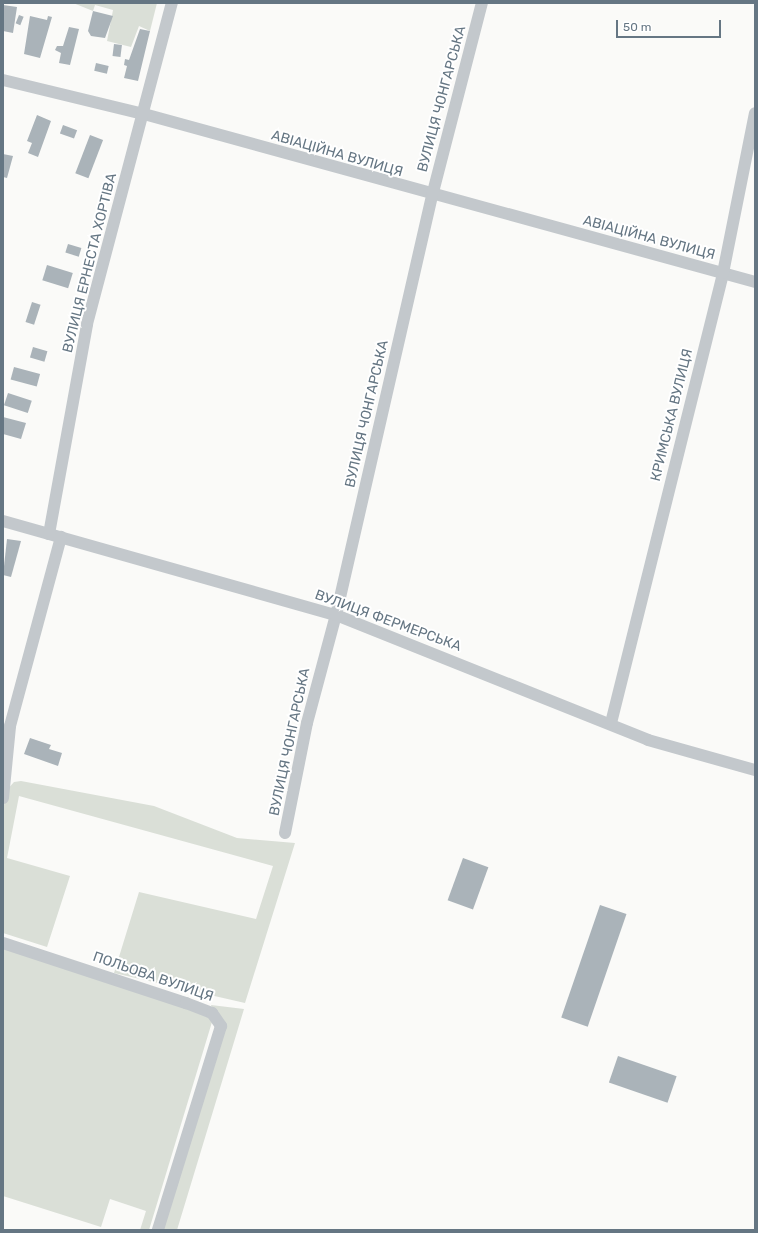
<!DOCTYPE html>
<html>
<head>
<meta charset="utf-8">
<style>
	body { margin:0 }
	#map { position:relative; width:758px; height:1233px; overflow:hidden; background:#fafaf8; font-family:Rubik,sans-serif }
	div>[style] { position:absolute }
	.green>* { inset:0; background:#dadfd7 }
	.building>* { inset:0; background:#aab3b9; transform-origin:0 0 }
	.minor>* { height:12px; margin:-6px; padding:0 6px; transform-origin:6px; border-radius:6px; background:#c3c8cc }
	span { translate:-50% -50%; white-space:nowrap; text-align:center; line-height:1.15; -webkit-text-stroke:4px #fff; paint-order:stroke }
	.street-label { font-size:14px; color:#657683 }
	.frame { position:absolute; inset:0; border:4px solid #657683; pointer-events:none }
	.scale { position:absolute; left:616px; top:20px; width:105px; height:18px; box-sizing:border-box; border:2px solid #657683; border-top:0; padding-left:5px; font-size:12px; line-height:14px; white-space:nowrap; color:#657683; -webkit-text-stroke:3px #fff; paint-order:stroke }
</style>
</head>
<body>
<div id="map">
	<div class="green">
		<div style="clip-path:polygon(73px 3px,157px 3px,150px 31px,139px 26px,131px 47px,107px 41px,113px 10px,95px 5px,93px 11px)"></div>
		<div style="clip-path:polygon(21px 781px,154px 806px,237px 838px,295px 843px,245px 1003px,114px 973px,139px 892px,256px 919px,273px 866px,19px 796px,7px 858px,70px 876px,47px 947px,3px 933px,3px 812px,6px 791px,14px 782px)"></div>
		<div style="clip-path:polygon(3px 939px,202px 1006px,212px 1022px,149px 1230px,140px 1230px,146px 1211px,110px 1199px,101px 1227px,3px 1196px)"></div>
		<div style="clip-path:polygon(211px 1005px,244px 1009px,177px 1230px,155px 1230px,217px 1022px)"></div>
	</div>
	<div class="building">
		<div style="clip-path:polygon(3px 5px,17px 7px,13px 33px,3px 31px)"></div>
		<div style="clip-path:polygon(93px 11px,113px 16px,105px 38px,91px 36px,88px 31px)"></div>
		<div style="left:19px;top:15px;width:5px;height:9px;rotate:22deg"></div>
		<div style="clip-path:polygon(30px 16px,47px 20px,48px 16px,52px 17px,40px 58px,24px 54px)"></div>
		<div style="clip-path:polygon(69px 27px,79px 29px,70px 65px,59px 63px,61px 53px,55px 50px,57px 46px,63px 46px)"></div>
		<div style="clip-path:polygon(140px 29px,150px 31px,138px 81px,124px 78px,127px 66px,124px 65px,125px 59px,129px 60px)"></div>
		<div style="left:114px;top:44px;width:8px;height:12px;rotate:7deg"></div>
		<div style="left:96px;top:63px;width:13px;height:8px;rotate:13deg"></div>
		<div style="clip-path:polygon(37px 115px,51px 121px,38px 157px,28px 153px,32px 143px,27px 141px)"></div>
		<div style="left:63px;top:125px;width:15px;height:9px;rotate:20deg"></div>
		<div style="left:90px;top:135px;width:14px;height:41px;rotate:21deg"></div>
		<div style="clip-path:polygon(3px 154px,13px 156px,7px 178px,3px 177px)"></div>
		<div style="left:68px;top:244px;width:14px;height:9px;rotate:17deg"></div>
		<div style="left:47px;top:265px;width:27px;height:16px;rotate:17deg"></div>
		<div style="left:32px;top:302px;width:9px;height:21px;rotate:18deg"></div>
		<div style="left:33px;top:347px;width:15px;height:11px;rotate:16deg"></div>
		<div style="left:14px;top:367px;width:27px;height:13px;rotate:15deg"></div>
		<div style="left:8px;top:393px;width:25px;height:13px;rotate:18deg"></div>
		<div style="clip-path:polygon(3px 417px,26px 423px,21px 439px,3px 434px)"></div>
		<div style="clip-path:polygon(7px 539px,21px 541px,11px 577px,3px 575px)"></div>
		<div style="clip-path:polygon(30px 738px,51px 745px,49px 749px,62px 753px,58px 766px,24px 754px)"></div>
		<div style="left:463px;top:858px;width:27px;height:45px;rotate:20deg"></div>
		<div style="left:600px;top:905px;width:28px;height:119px;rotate:19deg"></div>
		<div style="left:618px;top:1056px;width:62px;height:28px;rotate:19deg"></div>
	</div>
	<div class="minor">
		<div style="left:3px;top:80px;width:145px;rotate:13.6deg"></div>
		<div style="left:144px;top:114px;width:634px;rotate:15.37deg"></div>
		<div style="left:3px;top:521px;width:346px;rotate:15.8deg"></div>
		<div style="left:336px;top:615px;width:336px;rotate:21.8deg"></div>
		<div style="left:648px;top:740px;width:111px;rotate:15.7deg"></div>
		<div style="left:49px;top:534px;width:213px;rotate:-79.7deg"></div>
		<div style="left:87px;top:324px;width:332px;rotate:-75.2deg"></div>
		<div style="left:611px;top:723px;width:464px;rotate:-76deg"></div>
		<div style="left:723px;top:273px;width:163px;rotate:-78.7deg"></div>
		<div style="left:3px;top:798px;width:72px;rotate:-84.4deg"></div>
		<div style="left:10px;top:726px;width:196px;rotate:-74.9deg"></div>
		<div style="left:285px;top:833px;width:112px;rotate:-78.7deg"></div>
		<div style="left:307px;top:723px;width:112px;rotate:-75deg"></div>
		<div style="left:336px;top:615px;width:430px;rotate:-77.1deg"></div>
		<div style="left:432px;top:196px;width:199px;rotate:-75.5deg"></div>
		<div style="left:3px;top:943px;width:193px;rotate:18.2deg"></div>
		<div style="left:186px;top:1003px;width:28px;rotate:21deg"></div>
		<div style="left:212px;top:1013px;width:16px;rotate:55deg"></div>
		<div style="left:221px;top:1026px;width:214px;rotate:107.2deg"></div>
	</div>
	<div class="street-label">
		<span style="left:442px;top:99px;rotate:-75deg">ВУЛИЦЯ ЧОНГАРСЬКА</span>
		<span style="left:337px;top:154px;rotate:16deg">АВІАЦІЙНА ВУЛИЦЯ</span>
		<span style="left:649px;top:238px;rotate:15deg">АВІАЦІЙНА ВУЛИЦЯ</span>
		<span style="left:90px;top:263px;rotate:-76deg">ВУЛИЦЯ ЕРНЕСТА ХОРТІВА</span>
		<span style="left:367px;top:414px;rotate:-77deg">ВУЛИЦЯ ЧОНГАРСЬКА</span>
		<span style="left:672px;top:415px;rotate:-76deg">КРИМСЬКА ВУЛИЦЯ</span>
		<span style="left:388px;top:621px;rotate:20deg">ВУЛИЦЯ ФЕРМЕРСЬКА</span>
		<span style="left:290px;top:742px;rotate:-78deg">ВУЛИЦЯ ЧОНГАРСЬКА</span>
		<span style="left:153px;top:977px;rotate:19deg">ПОЛЬОВА ВУЛИЦЯ</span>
	</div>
	<div class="frame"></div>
	<div class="scale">50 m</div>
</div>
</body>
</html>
